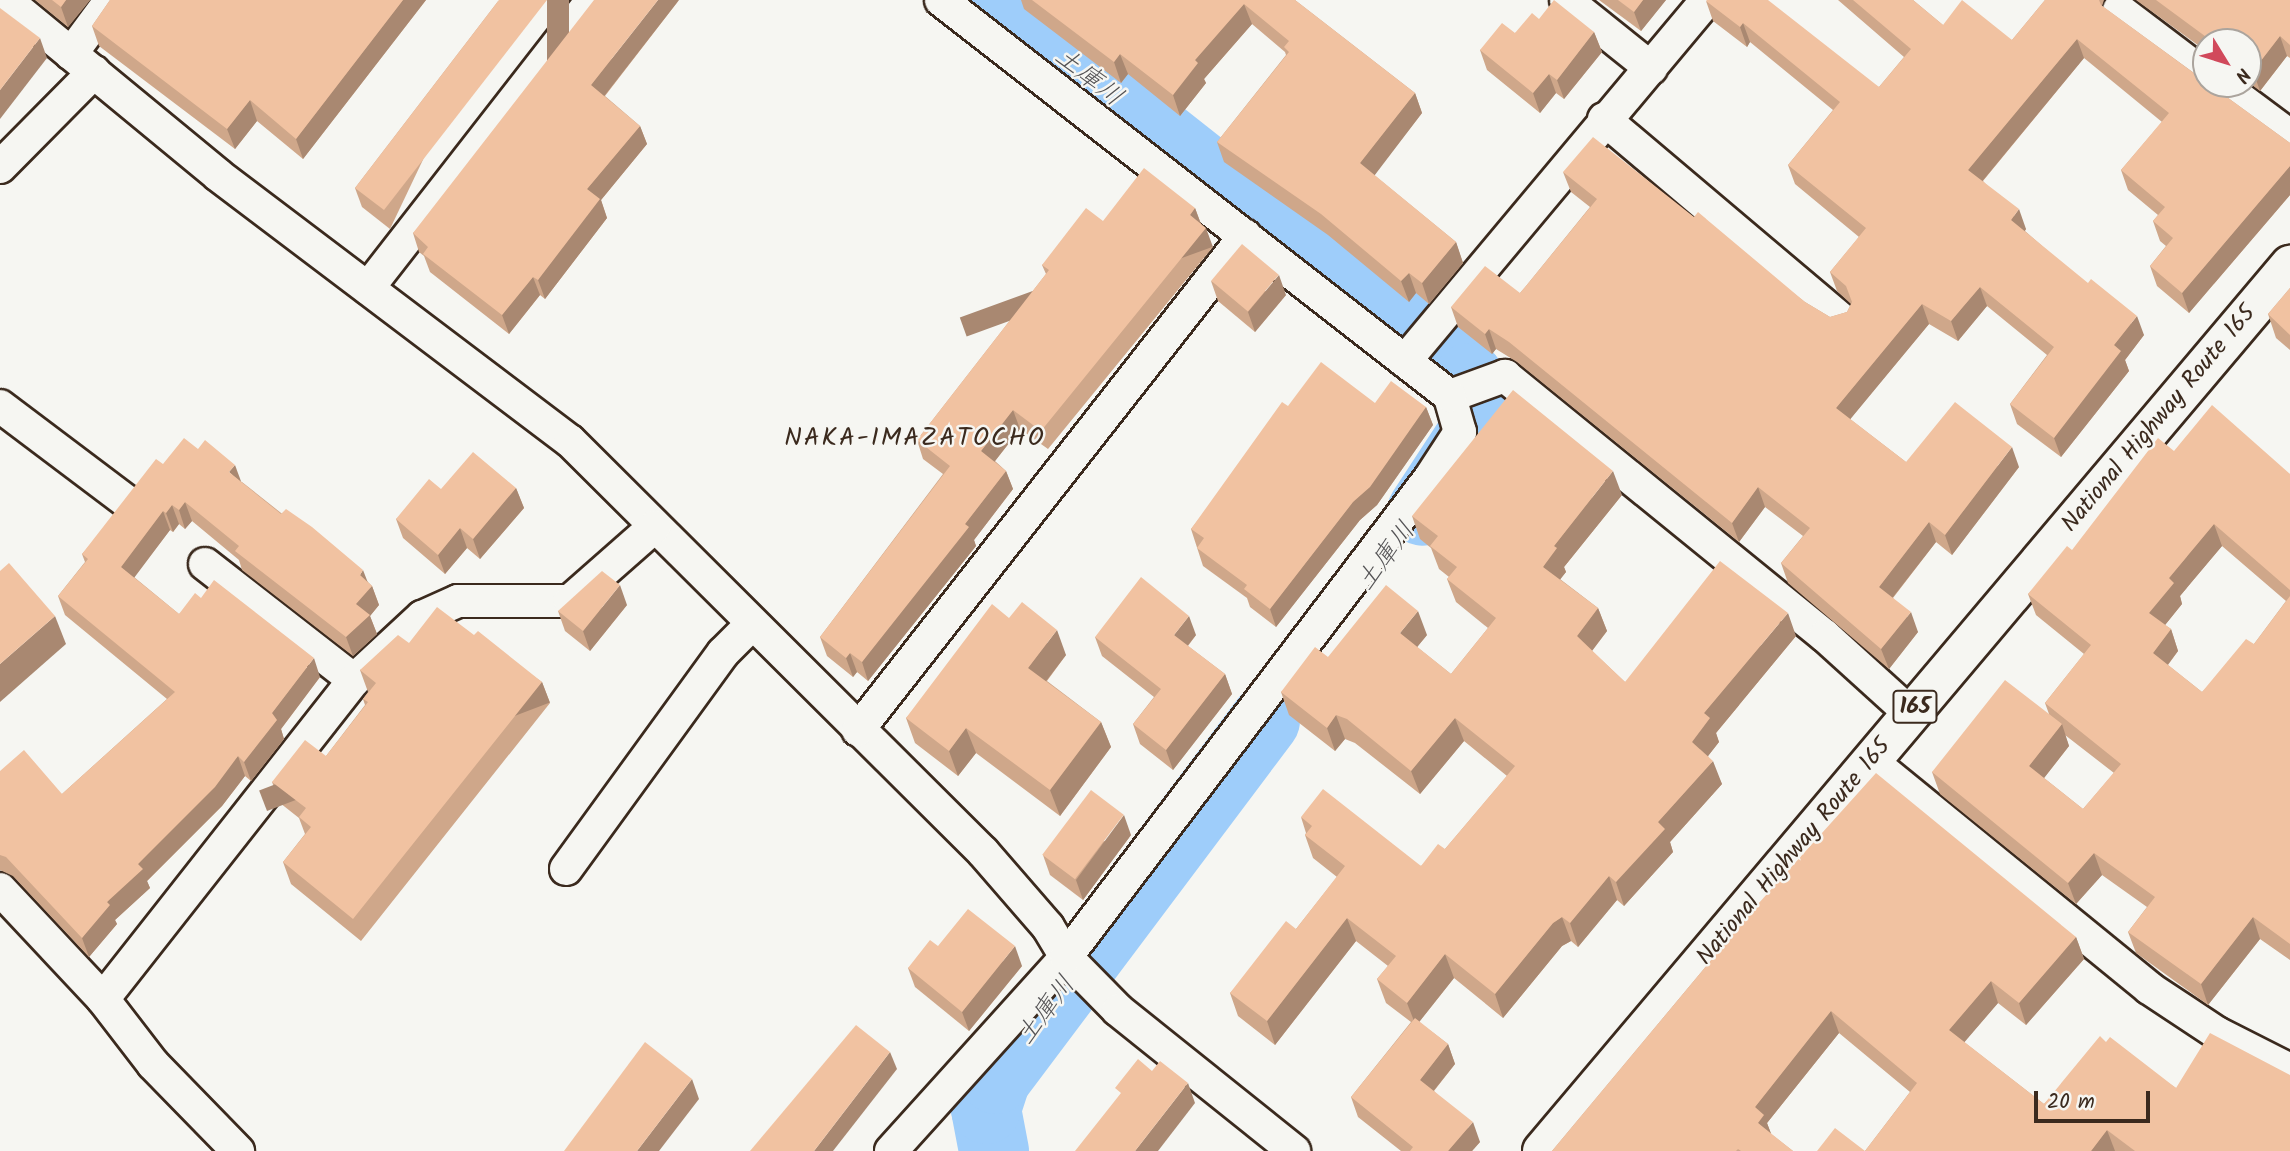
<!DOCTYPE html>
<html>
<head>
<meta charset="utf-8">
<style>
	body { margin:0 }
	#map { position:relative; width:2290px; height:1151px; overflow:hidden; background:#f6f6f2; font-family:Kalam,"Klee One",sans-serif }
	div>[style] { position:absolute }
	.river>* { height:70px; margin:-35px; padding:0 35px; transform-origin:35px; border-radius:35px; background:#9ecdfa }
	.roads { filter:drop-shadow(2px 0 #3b2a1e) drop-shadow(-2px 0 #3b2a1e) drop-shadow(0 2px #3b2a1e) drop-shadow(0 -2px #3b2a1e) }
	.minor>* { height:32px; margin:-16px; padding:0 16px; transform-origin:16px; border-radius:16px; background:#f6f6f2 }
	.trunk>* { height:38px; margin:-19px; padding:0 19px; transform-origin:19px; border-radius:19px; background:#f6f6f2 }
	.wall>* { inset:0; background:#cfa78a }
	.shaded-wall>* { inset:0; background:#a98871; transform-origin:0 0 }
	.building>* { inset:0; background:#f1c2a1; transform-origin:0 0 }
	span { translate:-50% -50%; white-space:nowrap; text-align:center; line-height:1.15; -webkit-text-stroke:5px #f6f6f2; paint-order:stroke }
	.shield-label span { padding:2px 5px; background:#f6f6f2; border:2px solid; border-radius:5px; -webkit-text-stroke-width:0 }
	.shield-label { font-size:23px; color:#3b2a1e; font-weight:700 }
	.street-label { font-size:24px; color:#3b2a1e }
	.water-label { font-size:26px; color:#545355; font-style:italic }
	.neighbourhood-label { font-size:26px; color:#3b2a1e; letter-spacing:2px }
	.north { position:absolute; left:2192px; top:28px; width:70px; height:70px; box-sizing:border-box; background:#f6f6f2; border:2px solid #aba49d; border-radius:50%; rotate:128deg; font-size:19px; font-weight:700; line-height:28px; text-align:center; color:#3b2a1e }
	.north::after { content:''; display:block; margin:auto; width:24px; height:32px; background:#d1495b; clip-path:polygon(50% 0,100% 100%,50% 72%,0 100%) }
	.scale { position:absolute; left:2034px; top:1091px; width:116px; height:32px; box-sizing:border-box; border:4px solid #3b2a1e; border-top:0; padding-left:9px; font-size:21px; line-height:24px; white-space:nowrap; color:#3b2a1e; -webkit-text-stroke:5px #f6f6f2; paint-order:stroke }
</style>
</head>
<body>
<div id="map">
	<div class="river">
		<div style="left:1003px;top:0;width:15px;rotate:70deg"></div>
		<div style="left:1008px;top:14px;width:587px;rotate:38.29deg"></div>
		<div style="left:1469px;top:378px;width:50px;rotate:80.7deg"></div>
		<div style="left:1477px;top:427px;width:100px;rotate:123.2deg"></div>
		<div style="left:994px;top:1151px;width:43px;rotate:-100.8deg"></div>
		<div style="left:986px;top:1109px;width:32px;rotate:-72deg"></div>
		<div style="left:996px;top:1079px;width:448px;rotate:-53.1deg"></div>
	</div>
	<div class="roads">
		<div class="minor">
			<div style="left:6px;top:0;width:275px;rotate:39.5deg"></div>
			<div style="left:218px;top:175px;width:441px;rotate:37.1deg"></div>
			<div style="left:570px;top:441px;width:583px;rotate:44.86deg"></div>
			<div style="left:983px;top:852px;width:99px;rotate:49.1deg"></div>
			<div style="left:1048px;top:927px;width:35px;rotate:59deg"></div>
			<div style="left:1066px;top:957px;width:74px;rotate:45.5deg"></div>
			<div style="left:1118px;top:1010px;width:226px;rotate:38.7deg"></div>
			<div style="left:1566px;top:0;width:109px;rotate:38.7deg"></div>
			<div style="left:2119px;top:10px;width:109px;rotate:37.2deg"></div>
			<div style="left:71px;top:54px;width:67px;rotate:-53.5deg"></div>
			<div style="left:2220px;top:84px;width:87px;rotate:36.6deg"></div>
			<div style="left:1604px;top:119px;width:310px;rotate:40.2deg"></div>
			<div style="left:0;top:167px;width:134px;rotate:-45.3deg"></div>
			<div style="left:368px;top:288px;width:365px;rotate:-52.1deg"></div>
			<div style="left:1405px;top:361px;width:471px;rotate:-50.1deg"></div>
			<div style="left:1450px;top:396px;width:59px;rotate:-20deg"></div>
			<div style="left:1505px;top:376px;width:412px;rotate:39.1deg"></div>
			<div style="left:1825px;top:636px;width:115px;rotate:42.2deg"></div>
			<div style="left:0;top:406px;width:158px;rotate:37deg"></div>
			<div style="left:205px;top:564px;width:189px;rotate:37.9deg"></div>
			<div style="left:858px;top:730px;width:628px;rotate:-51.92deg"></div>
			<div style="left:1871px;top:761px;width:359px;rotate:39.2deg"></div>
			<div style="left:2149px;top:988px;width:82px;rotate:33.5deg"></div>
			<div style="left:2217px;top:1033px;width:82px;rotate:26.9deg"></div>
			<div style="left:566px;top:869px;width:267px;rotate:-54deg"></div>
			<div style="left:723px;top:653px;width:41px;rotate:-45deg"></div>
			<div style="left:0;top:889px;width:151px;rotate:46.9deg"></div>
			<div style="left:103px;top:999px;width:82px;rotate:52.4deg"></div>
			<div style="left:153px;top:1064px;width:122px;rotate:45.7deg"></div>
			<div style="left:103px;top:999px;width:406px;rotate:-51.8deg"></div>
			<div style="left:354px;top:680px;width:93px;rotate:-42.8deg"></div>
			<div style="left:422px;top:617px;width:39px;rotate:-24deg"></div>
			<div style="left:458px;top:601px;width:112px"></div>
			<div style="left:570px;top:601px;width:113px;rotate:-41.4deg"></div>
			<div style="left:891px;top:1151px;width:261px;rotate:-47.9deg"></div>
			<div style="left:1066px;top:957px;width:602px;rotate:-52.77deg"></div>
			<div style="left:1430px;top:478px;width:55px;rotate:-56.9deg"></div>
			<div style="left:1460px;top:432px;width:37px;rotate:-106deg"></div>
			<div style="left:1450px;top:396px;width:645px;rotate:-142.12deg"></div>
		</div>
		<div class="trunk">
			<div style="left:1542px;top:1151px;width:1160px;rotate:-49.83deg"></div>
		</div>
	</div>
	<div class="wall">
		<div style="clip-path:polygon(35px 0,90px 0,68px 27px)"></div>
		<div style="clip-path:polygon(110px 0,426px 0,303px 159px,257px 121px,235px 149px,99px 46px,92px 26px)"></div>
		<div style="clip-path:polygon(499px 0,390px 229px,362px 207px,355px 188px)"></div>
		<div style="clip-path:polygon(679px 0,605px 96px,640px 126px,647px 144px,601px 200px,607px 218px,545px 299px,540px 295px,509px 334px,430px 272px,424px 256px,419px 252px,413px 233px)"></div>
		<div style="clip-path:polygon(1021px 0,1295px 0,1415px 93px,1422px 113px,1374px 175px,1456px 242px,1463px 263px,1429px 304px,1416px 293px,1409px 302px,1328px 235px,1224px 162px,1217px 142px,1286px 55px,1285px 52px,1252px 24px,1204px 79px,1206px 83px,1180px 116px,1128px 74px,1121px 83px,1024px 9px)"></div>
		<div style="clip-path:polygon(1599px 0,1666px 0,1641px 31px)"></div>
		<div style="clip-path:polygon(1838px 0,1913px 0,1943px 25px,2012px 40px,2045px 0,2104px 0,2102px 6px,2290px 143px,2290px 195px,2189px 313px,2157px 286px,2150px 266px,2166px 246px,2160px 241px,2153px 221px,2158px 215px,2128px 190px,2121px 170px,2162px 122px,2084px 58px,1983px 181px,2026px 229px,2025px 231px,2144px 335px,2125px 360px,2129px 371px,2061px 457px,2017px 424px,2010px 404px,2047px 355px,1987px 306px,1958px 341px,1929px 324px,1850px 419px,1906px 462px,2019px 467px,1952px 555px,1936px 542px,1893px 598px,1918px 632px,1889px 669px,1788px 583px,1781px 563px,1803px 536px,1765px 507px,1739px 542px,1517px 362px,1496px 349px,1492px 354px,1458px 327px,1451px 307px,1520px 293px,1526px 286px,1590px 207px,1571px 192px,1563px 172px,1694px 217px,1805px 302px,1830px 317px,1847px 312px,1851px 304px,1837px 291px,1830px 272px,1859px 237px,1795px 184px,1788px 165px,1833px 110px,1750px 42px,1747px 47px,1713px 21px,1706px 1px,1879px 87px,1904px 57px)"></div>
		<div style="clip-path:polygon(2136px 0,2290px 0,2290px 58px,2287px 56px,2260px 91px,2248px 82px,2248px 42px,2206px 42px,2206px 51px)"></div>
		<div style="clip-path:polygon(1539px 19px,1594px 32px,1602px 52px,1564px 99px,1556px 93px,1540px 113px,1487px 70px,1480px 50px,1515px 33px)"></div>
		<div style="clip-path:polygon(1195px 208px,1201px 224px,1213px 247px,1048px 449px,1020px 429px,995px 461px,1006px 471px,1013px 489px,974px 540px,976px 546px,868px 681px,857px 672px,853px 677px,827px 656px,820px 637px,943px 474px,923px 459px,917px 440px,1046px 274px,1042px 265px,1103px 221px)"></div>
		<div style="clip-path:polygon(1211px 281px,1286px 295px,1255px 332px,1218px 301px)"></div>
		<div style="clip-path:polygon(2290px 288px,2290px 350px,2276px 338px,2268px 314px)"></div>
		<div style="clip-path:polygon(1375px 403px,1426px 407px,1433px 425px,1377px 505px,1360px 520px,1276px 627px,1250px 607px,1247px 598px,1203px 566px,1191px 529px,1288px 406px)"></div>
		<div style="clip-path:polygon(evenodd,2174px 451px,2290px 474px,2290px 960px,2260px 939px,2208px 1005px,2136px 953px,2128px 932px,2147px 907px,2102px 875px,2076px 904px,1940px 794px,1932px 772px,2049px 714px,2045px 703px,2084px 654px,2036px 615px,2028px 594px,2174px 451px,2222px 546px,2286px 601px,2254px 644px,2202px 692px,2168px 665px,2178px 651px,2171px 629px,2165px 625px,2182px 604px,2180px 596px,2222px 546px,2174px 451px,2065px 735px,2114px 773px,2083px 809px,2044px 778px,2069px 746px,2065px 735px)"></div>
		<div style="clip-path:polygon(163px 464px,242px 482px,368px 582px,372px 586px,379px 605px,370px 616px,377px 634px,353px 656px,242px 570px,239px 560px,192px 521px,185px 529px,179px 524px,173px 532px,170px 530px,134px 577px,179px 614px,201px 598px,320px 677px,281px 729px,284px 739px,251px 781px,245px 776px,222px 806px,147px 881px,150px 888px,115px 920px,117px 924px,89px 957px,13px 876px,0 870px,0 771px,62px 794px,167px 699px,65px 615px,58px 596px,85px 562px,82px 554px)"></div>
		<div style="clip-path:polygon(516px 488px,524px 508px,480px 559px,467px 548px,445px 574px,403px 538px,396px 519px,441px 489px)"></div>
		<div style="clip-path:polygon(1622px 495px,1564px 567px,1566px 572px,1560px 579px,1598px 608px,1607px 631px,1592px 651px,1625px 682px,1796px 636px,1716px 733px,1719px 742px,1708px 756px,1722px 784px,1670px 842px,1673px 852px,1624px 906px,1617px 900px,1578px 947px,1571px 941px,1562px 946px,1503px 1018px,1454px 978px,1419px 1022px,1448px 1044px,1455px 1064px,1434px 1091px,1480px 1142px,1472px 1151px,1401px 1151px,1358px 1117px,1351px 1097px,1411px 1022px,1386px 1003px,1377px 979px,1388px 966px,1356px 941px,1275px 1045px,1238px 1016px,1230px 993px,1296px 929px,1337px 877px,1313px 858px,1305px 835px,1306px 833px,1301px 817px,1421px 866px,1445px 849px,1507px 776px,1464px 741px,1420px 794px,1355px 743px,1345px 739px,1335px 751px,1289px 715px,1281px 692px,1328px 657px,1427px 635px,1417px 647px,1451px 674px,1488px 628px,1456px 602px,1447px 579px,1449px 577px,1439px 569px,1431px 548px,1420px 539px,1412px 516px)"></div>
		<div style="clip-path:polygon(627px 605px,590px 651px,565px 631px,558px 611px)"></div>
		<div style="clip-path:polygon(1009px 618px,1066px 655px,1047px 681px,1101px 722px,1111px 747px,1060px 816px,976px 753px,958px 776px,915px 743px,906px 718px)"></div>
		<div style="clip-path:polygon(474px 635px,542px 682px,550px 703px,361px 941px,291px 884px,283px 862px,305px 834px,299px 818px,280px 803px,272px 782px,326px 756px,365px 705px,363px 699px,368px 692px,360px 670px,409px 643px)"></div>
		<div style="clip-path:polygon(1196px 635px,1188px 646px,1225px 674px,1232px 694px,1173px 770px,1140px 744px,1133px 724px,1154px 697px,1102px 656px,1095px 637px)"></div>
		<div style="clip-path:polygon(1131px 835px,1083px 900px,1050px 875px,1043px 855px)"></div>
		<div style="clip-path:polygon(1758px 904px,2076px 937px,2084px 959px,2026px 1025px,1998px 1003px,1964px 1042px,2044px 1104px,2106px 1042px,2176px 1088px,2290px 1151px,1817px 1151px,1865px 1151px,1910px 1092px,1839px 1033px,1767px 1123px,1771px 1134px,1793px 1151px,1552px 1151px)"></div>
		<div style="clip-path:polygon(938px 946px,1022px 966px,969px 1031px,915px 987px,908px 968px)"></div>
	</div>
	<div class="shaded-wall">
		<div style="clip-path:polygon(66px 0,90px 0,68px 27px,61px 7px)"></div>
		<div style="clip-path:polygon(403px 0,426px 0,303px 159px,296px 139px)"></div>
		<div style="left:547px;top:0;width:22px;height:266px"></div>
		<div style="clip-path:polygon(658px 0,679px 0,598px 104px,591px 85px)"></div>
		<div style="clip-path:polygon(1643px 0,1666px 0,1641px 31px,1634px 12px)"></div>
		<div style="clip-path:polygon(1244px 4px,1252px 24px,1204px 79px,1206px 83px,1180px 116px,1173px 95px,1195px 60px)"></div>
		<div style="clip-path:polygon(1743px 23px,1750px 42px,1747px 47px,1740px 27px)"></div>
		<div style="clip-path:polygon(1594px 32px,1602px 52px,1564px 99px,1557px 80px)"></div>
		<div style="clip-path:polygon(2280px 36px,2287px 56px,2260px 91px,2253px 71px)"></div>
		<div style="clip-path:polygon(40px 38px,47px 58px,0 119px,0 90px)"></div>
		<div style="clip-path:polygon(2077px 39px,2084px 58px,1975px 190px,1968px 170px)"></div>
		<div style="clip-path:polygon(1120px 54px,1128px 74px,1121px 83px,1114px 62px)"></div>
		<div style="clip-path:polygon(1549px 74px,1556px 93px,1540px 113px,1533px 93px)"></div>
		<div style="clip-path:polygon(1415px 93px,1422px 113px,1368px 184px,1360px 163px)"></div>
		<div style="clip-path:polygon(250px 100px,257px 121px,235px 149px,227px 129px)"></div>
		<div style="clip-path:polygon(640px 126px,647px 144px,601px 200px,607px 218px,545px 299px,538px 280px,587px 189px)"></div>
		<div style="clip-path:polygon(2290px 166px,2290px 195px,2189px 313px,2182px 293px)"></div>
		<div style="clip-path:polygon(1195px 208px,1202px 227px,1190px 215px)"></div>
		<div style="clip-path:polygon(2019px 209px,2026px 229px,2019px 239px,2011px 220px)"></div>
		<div style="left:1206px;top:228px;width:20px;height:262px;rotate:70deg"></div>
		<div style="clip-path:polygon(1456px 242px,1463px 263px,1429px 304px,1422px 283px)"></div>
		<div style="clip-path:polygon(1409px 273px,1416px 293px,1409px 302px,1401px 281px)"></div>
		<div style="clip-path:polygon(1279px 275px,1286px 295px,1255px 332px,1248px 312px)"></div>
		<div style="clip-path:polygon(533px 277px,540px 295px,509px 334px,502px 315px)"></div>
		<div style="clip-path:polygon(1980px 287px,1987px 306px,1958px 341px,1951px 321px)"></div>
		<div style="clip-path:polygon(1922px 304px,1929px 324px,1843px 428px,1836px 408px)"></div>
		<div style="clip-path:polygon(2137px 316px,2144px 335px,2125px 360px,2129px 371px,2061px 457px,2054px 438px,2114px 345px)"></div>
		<div style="clip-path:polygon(1489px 329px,1496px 349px,1492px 354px,1485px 334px)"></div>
		<div style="clip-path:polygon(1426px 407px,1433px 425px,1377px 505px,1360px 520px,1276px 627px,1270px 609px)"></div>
		<div style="clip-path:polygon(1013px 410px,1020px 429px,988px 470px,981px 451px)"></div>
		<div style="clip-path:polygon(2012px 447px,2019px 467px,1952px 555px,1945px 535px)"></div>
		<div style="clip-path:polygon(235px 465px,242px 484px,229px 472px)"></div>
		<div style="clip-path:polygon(1006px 471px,1013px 489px,974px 540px,976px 546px,868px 681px,862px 662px,965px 524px)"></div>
		<div style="clip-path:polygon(1613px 471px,1622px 495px,1564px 567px,1566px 572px,1552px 590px,1543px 567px,1554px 546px)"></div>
		<div style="clip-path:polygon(1758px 487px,1765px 507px,1739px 542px,1732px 523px)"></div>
		<div style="clip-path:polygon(516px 488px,524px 508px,480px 559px,473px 539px)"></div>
		<div style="clip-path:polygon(185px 502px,192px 521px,185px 529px,179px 510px)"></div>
		<div style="clip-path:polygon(172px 505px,179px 524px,173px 532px,166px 513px)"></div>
		<div style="clip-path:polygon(163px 511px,170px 530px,128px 586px,121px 567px)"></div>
		<div style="clip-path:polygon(1929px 522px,1936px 542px,1886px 606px,1879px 587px)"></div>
		<div style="clip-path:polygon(2214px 524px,2222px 546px,2180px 596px,2182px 604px,2157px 635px,2149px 613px,2169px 578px)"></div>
		<div style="clip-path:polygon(460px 528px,467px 548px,445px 574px,438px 555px)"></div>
		<div style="clip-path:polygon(363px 570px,370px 588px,372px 586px,379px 605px,370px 616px,377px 634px,353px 656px,346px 637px,356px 604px,360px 575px)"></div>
		<div style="clip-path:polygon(620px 585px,627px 605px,590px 651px,583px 631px)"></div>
		<div style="clip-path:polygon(1598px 608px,1607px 631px,1585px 660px,1577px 636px)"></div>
		<div style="clip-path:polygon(1418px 611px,1427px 635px,1409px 657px,1400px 633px)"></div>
		<div style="clip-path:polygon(1911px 612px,1918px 632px,1889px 669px,1881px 649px)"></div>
		<div style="clip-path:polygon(1788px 613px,1796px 636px,1716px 733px,1719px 742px,1701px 765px,1692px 742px,1704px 713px)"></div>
		<div style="clip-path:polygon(55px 616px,66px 644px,0 702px,0 664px)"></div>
		<div style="clip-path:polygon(1189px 616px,1196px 635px,1181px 654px,1174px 635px)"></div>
		<div style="clip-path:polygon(2171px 629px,2178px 651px,2160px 675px,2153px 653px)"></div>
		<div style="clip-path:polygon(1057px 630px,1066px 655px,1037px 693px,1028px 668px)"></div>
		<div style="clip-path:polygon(850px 653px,857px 672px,853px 677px,846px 658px)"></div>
		<div style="clip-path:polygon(314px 658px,320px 677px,281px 729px,284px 739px,251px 781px,244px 762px,272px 713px)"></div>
		<div style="clip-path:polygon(1225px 674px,1232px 694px,1173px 770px,1166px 750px)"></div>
		<div style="left:542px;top:682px;width:22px;height:303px;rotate:69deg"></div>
		<div style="clip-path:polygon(1336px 715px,1345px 739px,1335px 751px,1327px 728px)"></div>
		<div style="clip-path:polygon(1455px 718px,1464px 741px,1420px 794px,1411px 771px)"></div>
		<div style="clip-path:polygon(1101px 722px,1111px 747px,1060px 816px,1050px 790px)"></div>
		<div style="clip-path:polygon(2062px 724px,2069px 746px,2037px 787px,2029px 766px)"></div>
		<div style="clip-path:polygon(966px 728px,976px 753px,958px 776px,949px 751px)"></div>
		<div style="clip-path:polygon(238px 756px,245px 776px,222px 806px,147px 881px,150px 888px,115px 920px,117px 924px,89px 957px,82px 938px,107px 902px,138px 864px)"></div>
		<div style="clip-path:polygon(1713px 761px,1722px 784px,1670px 842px,1673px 852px,1624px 906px,1616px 882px,1658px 822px)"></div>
		<div style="clip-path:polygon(1124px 815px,1131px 835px,1083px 900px,1076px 880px)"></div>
		<div style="clip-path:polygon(2094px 853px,2102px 875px,2076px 904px,2068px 883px)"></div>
		<div style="clip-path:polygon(1609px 876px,1617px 900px,1578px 947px,1570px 923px)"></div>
		<div style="clip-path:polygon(1562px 917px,1571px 941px,1562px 946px,1503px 1018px,1495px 994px,1553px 923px)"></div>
		<div style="clip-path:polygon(2253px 917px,2260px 939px,2208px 1005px,2201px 984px)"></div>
		<div style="clip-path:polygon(1347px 918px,1356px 941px,1275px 1045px,1267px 1021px)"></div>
		<div style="clip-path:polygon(2076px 937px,2084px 959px,2026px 1025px,2019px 1003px)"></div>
		<div style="clip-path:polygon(1015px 946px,1022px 966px,969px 1031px,962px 1012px)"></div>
		<div style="clip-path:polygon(1445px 954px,1454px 978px,1416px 1026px,1407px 1003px)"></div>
		<div style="clip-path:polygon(1991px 981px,1998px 1003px,1956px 1052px,1949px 1030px)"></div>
		<div style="clip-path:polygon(1831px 1011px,1839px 1033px,1767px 1123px,1772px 1136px,1758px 1123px,1755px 1107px)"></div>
		<div style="clip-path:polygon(1448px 1044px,1455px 1064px,1427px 1099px,1420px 1080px)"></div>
		<div style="clip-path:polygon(890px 1052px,897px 1069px,833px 1151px,814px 1151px)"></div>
		<div style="clip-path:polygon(692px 1079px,699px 1099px,659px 1151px,637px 1151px)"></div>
		<div style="clip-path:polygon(1188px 1083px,1195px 1103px,1158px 1151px,1135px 1151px)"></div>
		<div style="clip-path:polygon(1473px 1122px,1480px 1142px,1472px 1151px,1448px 1151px)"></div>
		<div style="clip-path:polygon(2107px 1130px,2115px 1151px,2091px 1151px)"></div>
	</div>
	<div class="building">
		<div style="clip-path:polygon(52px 0,66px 0,61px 7px)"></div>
		<div style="clip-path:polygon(110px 0,403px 0,296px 139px,250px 100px,227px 129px,92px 26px)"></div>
		<div style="clip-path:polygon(499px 0,547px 0,384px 210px,355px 188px)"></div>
		<div style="clip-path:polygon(594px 0,658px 0,591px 85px,640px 126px,587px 189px,600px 199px,538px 280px,533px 277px,502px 315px,423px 254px,428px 247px,413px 233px)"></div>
		<div style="clip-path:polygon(1032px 0,1295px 0,1415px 93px,1360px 163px,1456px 242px,1422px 283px,1409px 273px,1401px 281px,1321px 214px,1217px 142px,1289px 52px,1284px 47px,1289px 41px,1244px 4px,1195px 60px,1198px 63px,1173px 95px,1120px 54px,1114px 62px)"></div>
		<div style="clip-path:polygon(1554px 0,1594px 32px,1557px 80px,1549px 74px,1533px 93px,1480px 50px,1502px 23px,1515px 33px,1532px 13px,1539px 19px)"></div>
		<div style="clip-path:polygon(1618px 0,1643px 0,1634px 12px)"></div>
		<div style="clip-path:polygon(1707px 0,1768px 0,1879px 87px,1911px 49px,1853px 0,1913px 0,1943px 25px,1962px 0,2012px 40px,2045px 0,2099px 0,2101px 5px,2206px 82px,2206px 84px,2209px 84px,2290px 143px,2290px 166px,2182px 293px,2150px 266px,2173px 238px,2153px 221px,2165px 207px,2121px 170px,2169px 113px,2077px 39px,1968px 170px,2019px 209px,2011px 220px,2088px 283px,2091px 279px,2137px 316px,2114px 345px,2121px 351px,2054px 438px,2010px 404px,2054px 347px,1980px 287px,1951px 321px,1922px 304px,1836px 408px,1906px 462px,1955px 402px,2012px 447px,1945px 535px,1929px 522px,1879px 587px,1911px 612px,1881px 649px,1781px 563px,1810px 528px,1758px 487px,1732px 523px,1509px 342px,1489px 329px,1485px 334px,1451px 307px,1485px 266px,1520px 293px,1526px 286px,1597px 199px,1563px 172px,1593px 137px,1694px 217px,1698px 212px,1805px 302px,1830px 317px,1847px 312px,1852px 302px,1846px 286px,1830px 272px,1866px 228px,1788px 165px,1840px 102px,1743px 23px,1740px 27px,1706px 1px)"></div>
		<div style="clip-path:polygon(2156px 0,2290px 0,2290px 45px,2280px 36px,2253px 71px,2248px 68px,2248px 42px,2213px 42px)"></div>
		<div style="clip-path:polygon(0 8px,40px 38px,0 90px)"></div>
		<div style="clip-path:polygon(1144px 168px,1195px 208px,1190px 215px,1206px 228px,1041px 431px,1013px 410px,981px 451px,1006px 471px,965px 524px,969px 527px,862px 662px,850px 653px,846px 658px,820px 637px,950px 466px,917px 440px,1049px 270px,1042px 265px,1086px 208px,1103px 221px)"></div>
		<div style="left:1242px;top:244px;width:48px;height:48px;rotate:40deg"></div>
		<div style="clip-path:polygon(2290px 288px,2290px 335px,2268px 314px)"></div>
		<div style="clip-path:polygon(1321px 362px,1375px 403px,1391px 381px,1426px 407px,1370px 487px,1353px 502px,1270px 609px,1244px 589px,1247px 585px,1197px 548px,1204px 538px,1191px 529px,1282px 402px,1288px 406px)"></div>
		<div style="clip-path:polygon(1513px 390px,1613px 471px,1554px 546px,1557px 548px,1543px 567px,1598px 608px,1577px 636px,1625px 682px,1720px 561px,1788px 613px,1704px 713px,1710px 718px,1692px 742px,1713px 761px,1658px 822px,1665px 829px,1616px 882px,1609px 876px,1570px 923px,1562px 917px,1553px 923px,1495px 994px,1445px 954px,1407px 1003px,1377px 979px,1396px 956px,1347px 918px,1267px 1021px,1230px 993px,1286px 921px,1296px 929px,1345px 866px,1305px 835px,1312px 826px,1301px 817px,1323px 789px,1421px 866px,1438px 844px,1445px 849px,1515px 766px,1455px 718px,1411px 771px,1347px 719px,1336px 715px,1327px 728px,1281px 692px,1315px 647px,1328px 657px,1386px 585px,1418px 611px,1400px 633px,1451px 674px,1496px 618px,1447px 579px,1457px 567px,1430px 546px,1438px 536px,1412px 516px)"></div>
		<div style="clip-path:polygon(2212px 405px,2290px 474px,2290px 590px,2214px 524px,2169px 578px,2174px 583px,2149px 613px,2171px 629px,2153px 653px,2202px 692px,2246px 639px,2254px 644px,2290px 596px,2290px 944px,2253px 917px,2201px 984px,2128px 932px,2155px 897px,2094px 853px,2068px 883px,1932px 772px,2005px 680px,2062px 724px,2029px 766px,2083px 809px,2121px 764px,2045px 703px,2091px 645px,2028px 594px,2067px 546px,2072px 550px,2158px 438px,2174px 451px)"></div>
		<div style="clip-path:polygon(184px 438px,198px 449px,205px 440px,235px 465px,229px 472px,281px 514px,286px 509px,312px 527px,363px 570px,360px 575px,372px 586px,356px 604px,370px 615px,346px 637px,235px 551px,239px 546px,185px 502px,179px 510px,172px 505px,166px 513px,163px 511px,121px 567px,179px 614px,195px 593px,201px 598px,214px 580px,314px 658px,272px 713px,277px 720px,244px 762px,238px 756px,215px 787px,138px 864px,143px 869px,107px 902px,110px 905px,82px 938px,6px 857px,0 855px,0 771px,24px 750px,62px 794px,175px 692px,58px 596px,88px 559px,82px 554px,156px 459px,163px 464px)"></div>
		<div style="clip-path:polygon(473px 452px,516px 488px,473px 539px,460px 528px,438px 555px,396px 519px,429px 479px,441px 489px)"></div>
		<div style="clip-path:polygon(9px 563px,55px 616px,0 664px,0 571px)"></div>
		<div style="clip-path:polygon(602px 571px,620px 585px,583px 631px,558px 611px)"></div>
		<div style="clip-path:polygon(1141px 577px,1189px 616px,1174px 635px,1225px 674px,1166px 750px,1133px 724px,1161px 689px,1095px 637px)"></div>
		<div style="clip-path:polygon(1022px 602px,1057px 630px,1028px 668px,1101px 722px,1050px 790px,966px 728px,949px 751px,906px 718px,992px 604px,1009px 618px)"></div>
		<div style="clip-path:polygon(437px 607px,474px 635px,478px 631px,542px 682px,353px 919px,283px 862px,311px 827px,299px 817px,306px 808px,272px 782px,305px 740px,326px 756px,368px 702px,363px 699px,376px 683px,360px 670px,398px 635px,409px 643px)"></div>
		<div style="clip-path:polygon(1876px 773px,2076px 937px,2019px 1003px,1991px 981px,1949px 1030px,2044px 1104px,2100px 1036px,2106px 1042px,2110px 1037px,2176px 1088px,2210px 1033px,2290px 1075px,2290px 1151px,2135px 1151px,2107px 1130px,2091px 1151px,1817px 1151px,1835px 1128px,1865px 1151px,1917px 1083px,1831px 1011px,1755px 1107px,1764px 1115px,1758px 1123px,1793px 1151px,1741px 1151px,1738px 1149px,1736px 1151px,1552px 1151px,1758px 904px)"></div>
		<div style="left:1091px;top:790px;width:41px;height:81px;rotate:37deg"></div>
		<div style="clip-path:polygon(968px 909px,1015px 946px,962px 1012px,908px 968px,930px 940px,938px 946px)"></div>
		<div style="clip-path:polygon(1415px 1018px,1448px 1044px,1420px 1080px,1473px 1122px,1448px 1151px,1410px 1151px,1413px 1147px,1351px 1097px)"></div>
		<div style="clip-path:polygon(856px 1025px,890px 1052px,814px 1151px,750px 1151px)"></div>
		<div style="clip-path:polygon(645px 1042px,692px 1079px,637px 1151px,564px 1151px)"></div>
		<div style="clip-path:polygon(1138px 1059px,1152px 1071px,1160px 1061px,1188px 1083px,1135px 1151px,1075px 1151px,1121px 1093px,1115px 1088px)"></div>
	</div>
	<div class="shield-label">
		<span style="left:1915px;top:707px">165</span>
	</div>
	<div class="street-label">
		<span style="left:2159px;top:419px;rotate:-50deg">National Highway Route 165</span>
		<span style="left:1794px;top:852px;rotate:-50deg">National Highway Route 165</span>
	</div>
	<div class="water-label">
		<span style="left:1088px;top:78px;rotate:38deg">土庫川</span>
		<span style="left:1387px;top:557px;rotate:-53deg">土庫川</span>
		<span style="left:1047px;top:1011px;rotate:-53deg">土庫川</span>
	</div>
	<div class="neighbourhood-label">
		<span style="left:915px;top:439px">NAKA-IMAZATOCHO</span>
	</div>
	<div class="north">N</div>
	<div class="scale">20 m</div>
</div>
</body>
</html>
